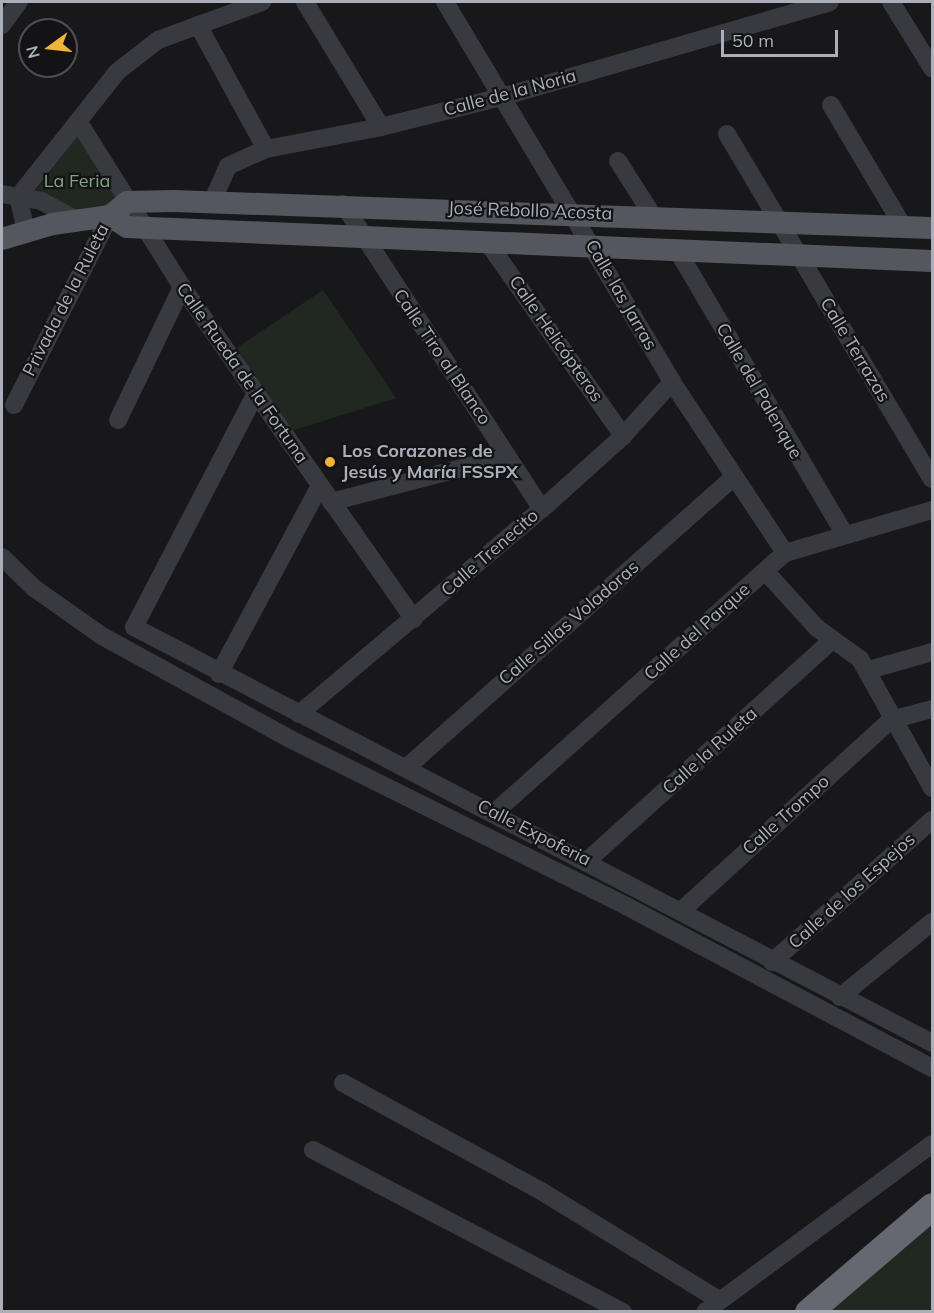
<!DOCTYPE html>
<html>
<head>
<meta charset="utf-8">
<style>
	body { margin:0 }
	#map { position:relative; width:934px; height:1313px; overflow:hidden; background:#18181a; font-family:Mulish,sans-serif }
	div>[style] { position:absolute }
	.green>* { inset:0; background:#202821 }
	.minor>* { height:18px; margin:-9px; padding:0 9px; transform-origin:9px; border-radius:9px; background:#393a3f }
	.major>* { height:22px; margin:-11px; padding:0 11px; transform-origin:11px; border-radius:11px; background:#55575e }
	.highway>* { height:27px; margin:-13.5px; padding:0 13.5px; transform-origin:13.5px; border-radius:13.5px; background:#656870 }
	.dots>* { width:16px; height:16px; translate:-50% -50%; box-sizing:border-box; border:3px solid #131315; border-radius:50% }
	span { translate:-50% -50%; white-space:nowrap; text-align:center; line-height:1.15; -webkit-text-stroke:4.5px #131315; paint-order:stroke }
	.street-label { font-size:18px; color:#abafb9 }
	.park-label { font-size:18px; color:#82a484 }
	.poi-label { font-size:18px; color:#abafb9; font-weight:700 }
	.left { translate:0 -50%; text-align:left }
	.frame { position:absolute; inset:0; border:3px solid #abafb9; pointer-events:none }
	.north { position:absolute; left:18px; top:18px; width:60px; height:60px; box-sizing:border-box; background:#131315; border:2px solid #505157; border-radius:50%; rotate:255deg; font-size:16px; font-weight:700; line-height:24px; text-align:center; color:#abafb9 }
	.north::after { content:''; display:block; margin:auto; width:21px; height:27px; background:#efb23b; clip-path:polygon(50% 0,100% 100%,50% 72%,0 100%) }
	.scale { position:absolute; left:721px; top:30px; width:117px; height:27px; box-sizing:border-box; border:3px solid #abafb9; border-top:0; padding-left:8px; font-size:18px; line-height:21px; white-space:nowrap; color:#abafb9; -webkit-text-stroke:4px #131315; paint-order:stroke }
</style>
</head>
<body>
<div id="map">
	<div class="green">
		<div style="clip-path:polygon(80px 133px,119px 200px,103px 211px,77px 212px,36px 190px)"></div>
		<div style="clip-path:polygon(323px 290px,396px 398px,285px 433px,229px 353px)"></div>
		<div style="clip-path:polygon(932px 1216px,932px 1311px,820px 1312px)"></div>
	</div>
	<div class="minor">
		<div style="left:305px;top:2px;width:146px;rotate:58.7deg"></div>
		<div style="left:445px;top:2px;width:443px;rotate:59.1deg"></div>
		<div style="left:672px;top:382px;width:205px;rotate:56.5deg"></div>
		<div style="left:891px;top:2px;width:78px;rotate:58.2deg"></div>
		<div style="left:2px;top:25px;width:29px;rotate:-54deg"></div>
		<div style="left:198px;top:25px;width:141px;rotate:61.3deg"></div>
		<div style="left:831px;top:105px;width:143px;rotate:59.3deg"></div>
		<div style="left:78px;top:121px;width:196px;rotate:57.9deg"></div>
		<div style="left:182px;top:287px;width:405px;rotate:55.1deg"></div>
		<div style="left:727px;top:134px;width:401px;rotate:59.3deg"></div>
		<div style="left:618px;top:161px;width:65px;rotate:57.5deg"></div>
		<div style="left:2px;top:194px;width:40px;rotate:10deg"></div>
		<div style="left:41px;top:201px;width:41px;rotate:27.8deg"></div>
		<div style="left:212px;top:202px;width:39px;rotate:-66deg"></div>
		<div style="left:228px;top:166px;width:42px;rotate:-24.1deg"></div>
		<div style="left:266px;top:149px;width:117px;rotate:-10.8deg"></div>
		<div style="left:381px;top:127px;width:128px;rotate:-14deg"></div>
		<div style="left:505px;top:96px;width:338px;rotate:-16.1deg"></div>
		<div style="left:343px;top:204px;width:364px;rotate:56.9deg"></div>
		<div style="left:26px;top:231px;width:35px;rotate:-103deg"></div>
		<div style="left:18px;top:197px;width:159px;rotate:-51.6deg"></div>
		<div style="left:117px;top:72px;width:52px;rotate:-38deg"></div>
		<div style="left:158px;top:40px;width:111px;rotate:-20.1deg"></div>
		<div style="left:488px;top:243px;width:236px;rotate:55deg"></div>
		<div style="left:676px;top:248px;width:329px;rotate:59.5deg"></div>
		<div style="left:256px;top:393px;width:264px;rotate:117.5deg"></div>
		<div style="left:134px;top:627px;width:900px;rotate:27.53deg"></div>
		<div style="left:14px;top:405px;width:212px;rotate:-63.1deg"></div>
		<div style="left:118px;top:420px;width:148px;rotate:-64.3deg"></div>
		<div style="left:331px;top:502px;width:182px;rotate:-14.6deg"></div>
		<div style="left:2px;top:557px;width:45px;rotate:44.1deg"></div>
		<div style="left:34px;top:588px;width:83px;rotate:35.2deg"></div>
		<div style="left:102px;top:636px;width:214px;rotate:28.7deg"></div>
		<div style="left:290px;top:739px;width:377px;rotate:26.4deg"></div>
		<div style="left:628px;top:907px;width:344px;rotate:27.9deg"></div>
		<div style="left:766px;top:572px;width:76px;rotate:47.7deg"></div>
		<div style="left:817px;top:628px;width:53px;rotate:35.8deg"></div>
		<div style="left:860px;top:659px;width:148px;rotate:60.8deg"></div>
		<div style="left:869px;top:670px;width:66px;rotate:-15.9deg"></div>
		<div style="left:219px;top:674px;width:213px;rotate:-61.8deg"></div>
		<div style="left:299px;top:714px;width:318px;rotate:-40.2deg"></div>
		<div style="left:542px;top:509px;width:109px;rotate:-42deg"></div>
		<div style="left:623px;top:436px;width:73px;rotate:-47.8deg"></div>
		<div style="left:406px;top:768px;width:436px;rotate:-41.6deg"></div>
		<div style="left:494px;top:813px;width:390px;rotate:-41.8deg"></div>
		<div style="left:785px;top:553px;width:153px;rotate:-16.3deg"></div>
		<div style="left:588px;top:860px;width:327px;rotate:-42deg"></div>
		<div style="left:682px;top:910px;width:282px;rotate:-42.3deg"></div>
		<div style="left:891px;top:720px;width:42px;rotate:-15deg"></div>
		<div style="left:772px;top:962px;width:214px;rotate:-41.6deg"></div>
		<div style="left:840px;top:997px;width:119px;rotate:-39.2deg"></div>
		<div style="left:343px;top:1083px;width:226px;rotate:28.6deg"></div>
		<div style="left:541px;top:1191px;width:209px;rotate:31.5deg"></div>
		<div style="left:313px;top:1150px;width:350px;rotate:27.6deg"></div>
		<div style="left:705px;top:1312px;width:282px;rotate:-36.5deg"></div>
	</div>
	<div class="major">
		<div style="left:110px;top:216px;width:20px;rotate:33deg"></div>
		<div style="left:127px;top:227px;width:806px;rotate:2.42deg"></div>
		<div style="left:2px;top:239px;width:53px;rotate:-16.4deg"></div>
		<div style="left:53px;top:224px;width:58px;rotate:-8deg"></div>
		<div style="left:110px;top:216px;width:22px;rotate:-39deg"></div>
		<div style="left:127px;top:202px;width:47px;rotate:-1.2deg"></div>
		<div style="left:174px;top:201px;width:758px;rotate:2.04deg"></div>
	</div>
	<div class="highway">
		<div style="left:808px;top:1312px;width:163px;rotate:-40.5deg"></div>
	</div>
	<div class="dots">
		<div style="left:330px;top:462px;background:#efb23b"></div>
	</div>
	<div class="street-label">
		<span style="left:510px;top:93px;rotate:-15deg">Calle de la Noria</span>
		<span style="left:530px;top:211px;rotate:2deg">José Rebollo Acosta</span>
		<span style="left:621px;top:295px;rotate:60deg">Calle las Jarras</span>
		<span style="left:66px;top:300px;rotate:-63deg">Privada de la Ruleta</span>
		<span style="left:556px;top:339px;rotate:55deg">Calle Helicópteros</span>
		<span style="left:855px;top:350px;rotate:59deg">Calle Terrazas</span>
		<span style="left:442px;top:357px;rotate:56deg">Calle Tiro al Blanco</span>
		<span style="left:242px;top:373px;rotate:55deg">Calle Rueda de la Fortuna</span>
		<span style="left:759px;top:391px;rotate:60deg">Calle del Palenque</span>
		<span style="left:490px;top:553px;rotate:-41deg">Calle Trenecito</span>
		<span style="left:569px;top:623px;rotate:-41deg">Calle Sillas Voladoras</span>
		<span style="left:697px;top:632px;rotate:-42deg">Calle del Parque</span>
		<span style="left:710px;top:751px;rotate:-42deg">Calle la Ruleta</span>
		<span style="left:786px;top:815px;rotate:-42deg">Calle Trompo</span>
		<span style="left:534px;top:833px;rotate:27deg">Calle Expoferia</span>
		<span style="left:852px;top:891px;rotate:-42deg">Calle de los Espejos</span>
	</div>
	<div class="park-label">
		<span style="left:77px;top:181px">La Feria</span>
	</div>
	<div class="poi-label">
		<span class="left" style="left:342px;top:462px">Los Corazones de<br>Jesús y María FSSPX</span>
	</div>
	<div class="frame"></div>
	<div class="north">N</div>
	<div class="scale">50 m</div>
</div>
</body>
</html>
